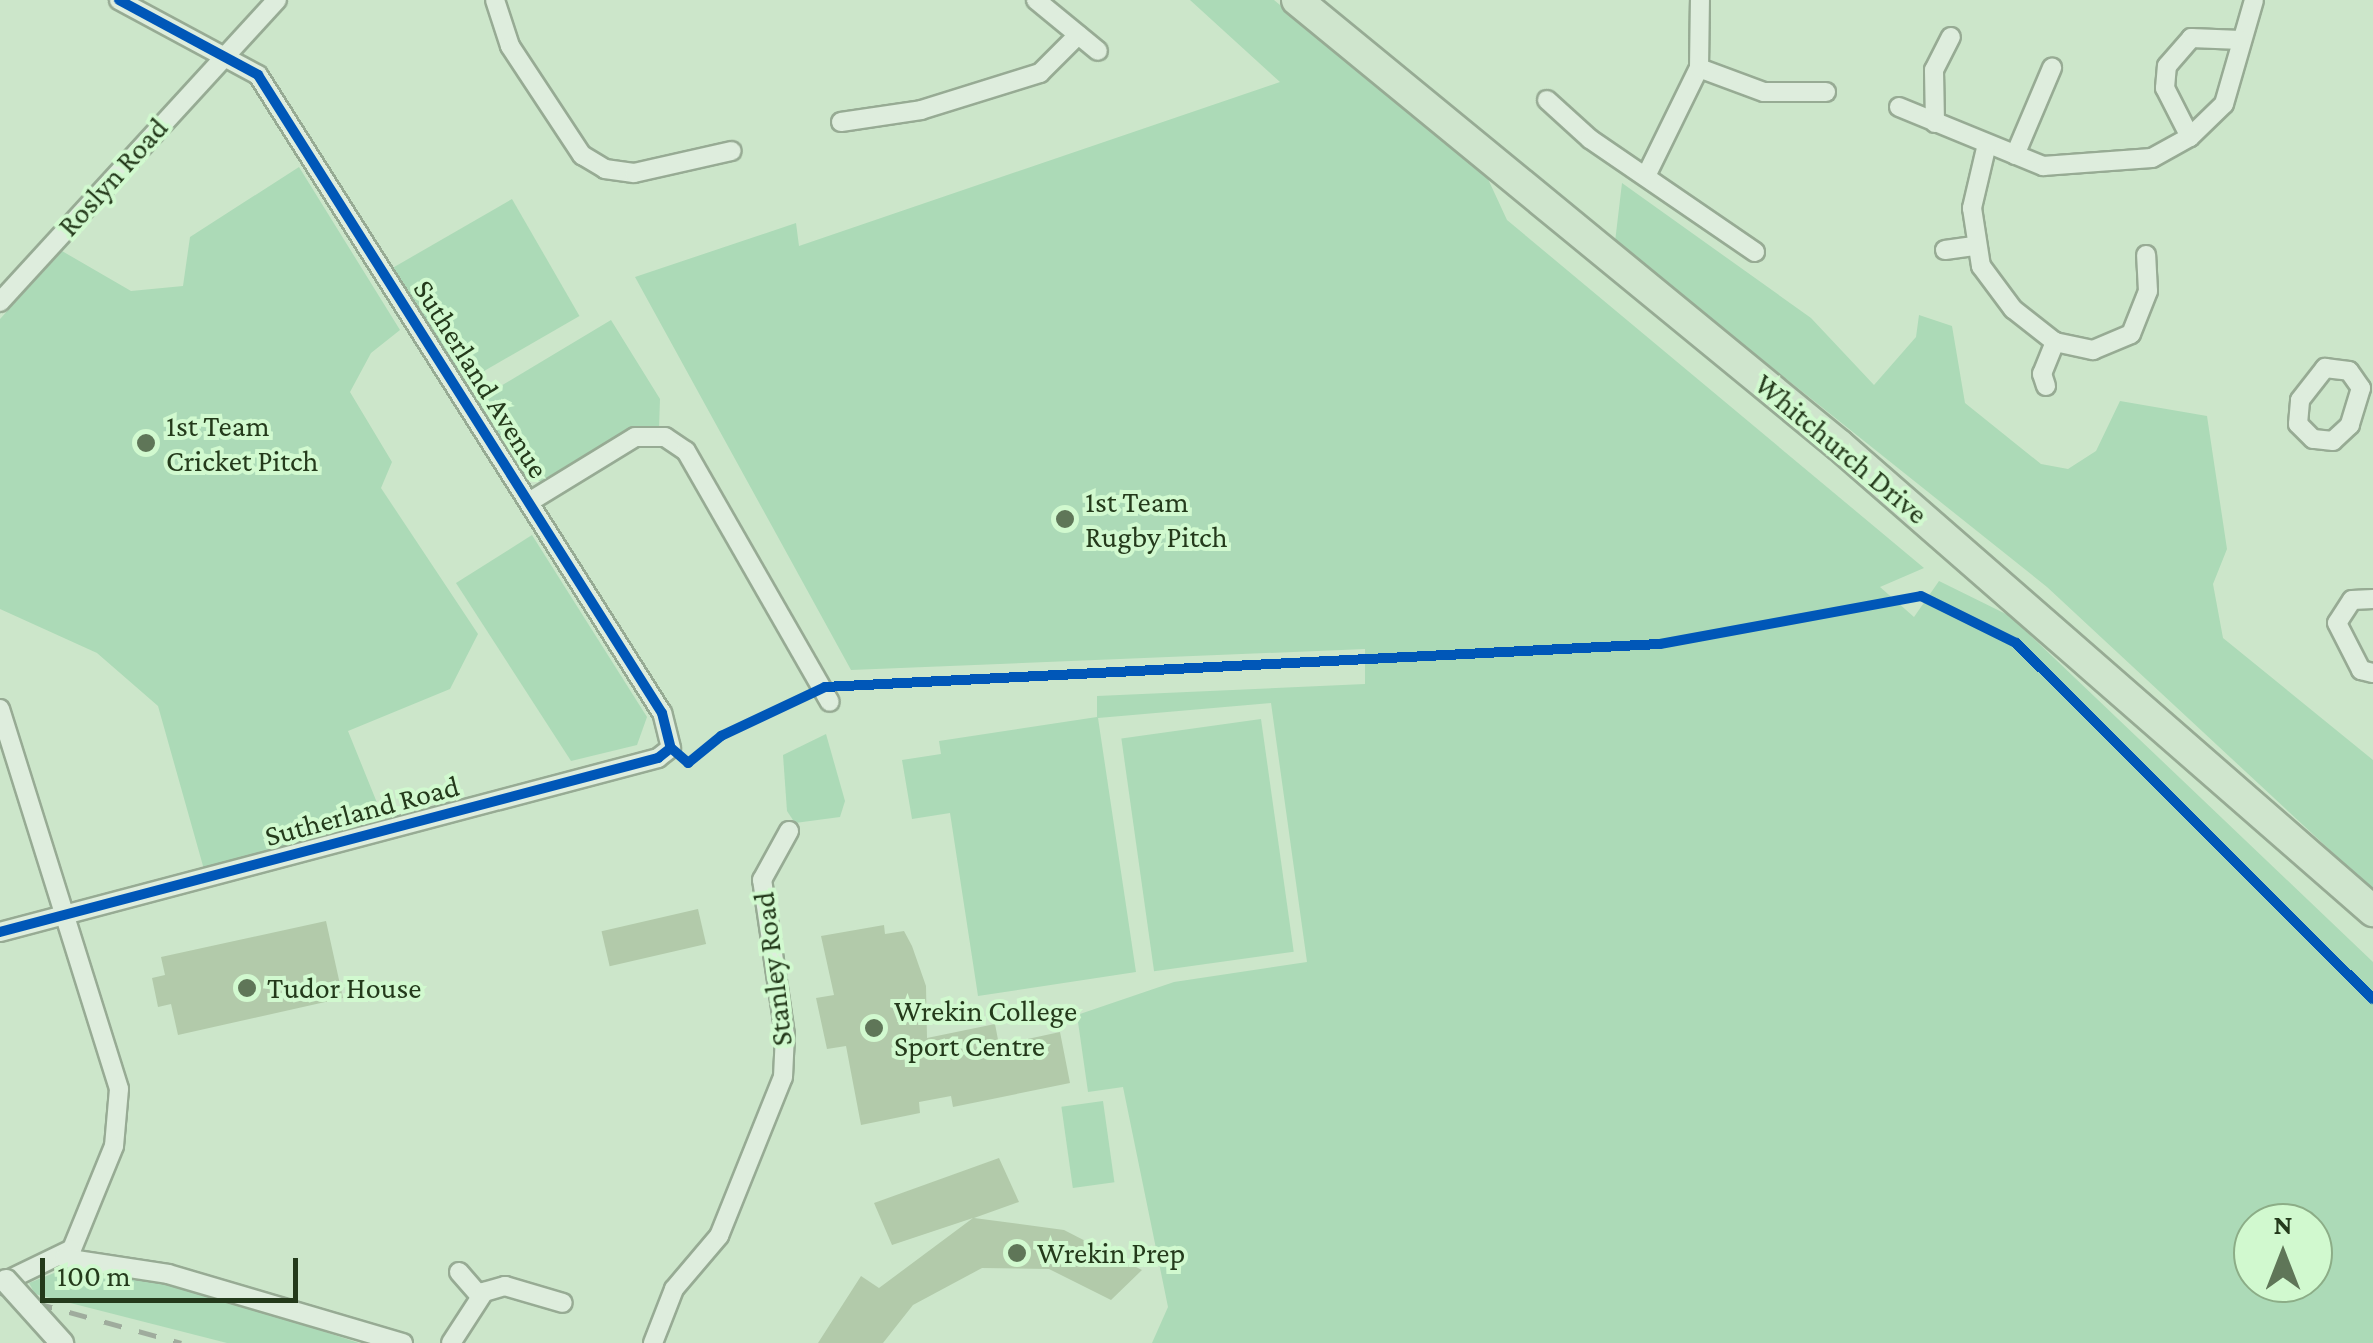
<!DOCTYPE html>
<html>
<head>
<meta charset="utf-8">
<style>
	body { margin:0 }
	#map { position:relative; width:2373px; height:1343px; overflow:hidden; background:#cce6ca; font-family:"Crimson Pro",serif }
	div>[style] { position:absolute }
	.green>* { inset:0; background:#acdab7; transform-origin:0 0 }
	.building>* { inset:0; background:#b2caaa; transform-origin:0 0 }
	.roads { filter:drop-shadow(2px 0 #97ab94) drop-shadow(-2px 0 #97ab94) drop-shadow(0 2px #97ab94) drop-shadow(0 -2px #97ab94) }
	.minor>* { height:18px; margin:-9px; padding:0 9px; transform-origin:9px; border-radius:9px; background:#deeddd }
	.primary>* { height:30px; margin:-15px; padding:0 15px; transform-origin:15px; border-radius:15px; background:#cfe5cd }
	.rail>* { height:5px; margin-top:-2.5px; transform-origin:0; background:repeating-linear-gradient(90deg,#9fac9d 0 18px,transparent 0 36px) }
	.bridges { filter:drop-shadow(2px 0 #97ab94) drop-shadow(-2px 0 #97ab94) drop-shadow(0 2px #97ab94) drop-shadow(0 -2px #97ab94) }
	.tertiary-bridge>* { height:22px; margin:-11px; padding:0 11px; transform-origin:11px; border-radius:11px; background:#deeddd }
	.cycleway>* { height:10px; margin:-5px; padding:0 5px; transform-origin:5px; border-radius:5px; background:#0057b8 }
	.dots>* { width:28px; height:28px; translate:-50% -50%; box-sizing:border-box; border:5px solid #d1f9cf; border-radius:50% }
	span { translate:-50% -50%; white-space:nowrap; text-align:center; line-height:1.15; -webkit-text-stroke:8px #d1f9cf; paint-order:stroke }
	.street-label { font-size:30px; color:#243a1b }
	.poi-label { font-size:30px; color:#243a1b }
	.left { translate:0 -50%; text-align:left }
	.north { position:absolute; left:2233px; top:1203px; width:100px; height:100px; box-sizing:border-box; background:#d1f9cf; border:2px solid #8cad87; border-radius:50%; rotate:0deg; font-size:28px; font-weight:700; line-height:40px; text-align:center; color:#243a1b }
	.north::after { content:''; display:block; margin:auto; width:35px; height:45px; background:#5f7658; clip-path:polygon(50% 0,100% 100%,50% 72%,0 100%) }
	.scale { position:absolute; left:40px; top:1258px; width:258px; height:45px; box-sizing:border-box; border:5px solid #243a1b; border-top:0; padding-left:12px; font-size:30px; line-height:35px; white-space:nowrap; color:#243a1b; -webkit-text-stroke:8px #d1f9cf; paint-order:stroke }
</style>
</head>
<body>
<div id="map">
	<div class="green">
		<div style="clip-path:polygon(evenodd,1190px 0,1274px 0,1488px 179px,1507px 220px,1924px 568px,1880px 587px,1914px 617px,1939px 581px,2010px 616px,2373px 962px,2373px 1343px,1152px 1343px,1168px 1307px,1123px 1087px,1088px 1092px,1077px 1015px,1174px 982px,1307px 962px,1271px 703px,1098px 718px,1136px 972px,978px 996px,950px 813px,912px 819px,902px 760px,941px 754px,939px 741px,1097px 717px,1097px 696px,1365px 684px,1365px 649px,851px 670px,635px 277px,796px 223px,799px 246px,1280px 82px,1190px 0,2253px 1223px,2313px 1223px,2313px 1283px,2253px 1283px,2253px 1223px)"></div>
		<div style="clip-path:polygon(299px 167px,400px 330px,371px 353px,350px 392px,392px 462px,381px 488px,478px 634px,450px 689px,348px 731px,386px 825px,205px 873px,158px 706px,97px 653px,0 609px,0 319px,62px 251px,131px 291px,183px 286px,190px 237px)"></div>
		<div style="clip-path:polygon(1622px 183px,1811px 318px,1874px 385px,1916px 337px,1919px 315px,1952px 326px,1965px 403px,2041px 464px,2068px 469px,2096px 451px,2120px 401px,2207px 416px,2227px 549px,2213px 584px,2223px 638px,2373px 760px,2373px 890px,2047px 587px,1615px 242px)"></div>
		<div style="left:512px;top:199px;width:135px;height:137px;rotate:60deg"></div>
		<div style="clip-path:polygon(611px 320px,660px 399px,659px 429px,633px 427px,541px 481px,524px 479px,474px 402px)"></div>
		<div style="clip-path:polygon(532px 535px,647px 717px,637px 745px,571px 761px,456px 583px)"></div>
		<div style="left:1261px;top:719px;width:235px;height:141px;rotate:82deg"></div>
		<div style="clip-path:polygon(826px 734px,845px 801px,840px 817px,795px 823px,787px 811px,783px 755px)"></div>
		<div style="left:1103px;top:1101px;width:82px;height:42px;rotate:82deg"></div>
		<div style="clip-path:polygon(69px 1267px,169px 1281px,359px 1343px,227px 1343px,35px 1294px,29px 1283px)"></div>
	</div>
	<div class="building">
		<div style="left:698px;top:909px;width:36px;height:99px;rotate:77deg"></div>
		<div style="clip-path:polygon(326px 921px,343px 998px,178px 1035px,171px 1004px,158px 1007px,152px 978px,165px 975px,161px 957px)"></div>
		<div style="clip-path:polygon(884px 925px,885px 934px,904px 931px,912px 946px,926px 986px,927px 1038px,995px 1024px,999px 1045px,1060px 1032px,1070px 1083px,953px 1107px,951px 1096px,919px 1102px,920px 1113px,861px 1125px,846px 1046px,827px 1049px,816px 998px,834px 995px,821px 936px)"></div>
		<div style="clip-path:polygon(999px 1158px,1019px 1202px,974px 1218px,1064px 1230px,1142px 1270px,1111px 1300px,1049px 1269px,982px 1268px,913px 1305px,883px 1343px,818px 1343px,861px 1276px,879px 1288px,973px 1218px,892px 1245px,874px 1203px)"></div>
	</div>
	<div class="roads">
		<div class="minor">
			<div style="left:495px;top:0;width:48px;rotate:71.9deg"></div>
			<div style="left:510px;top:46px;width:131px;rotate:56.6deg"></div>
			<div style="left:582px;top:155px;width:27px;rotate:31deg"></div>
			<div style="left:605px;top:169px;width:29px;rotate:8deg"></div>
			<div style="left:634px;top:173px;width:100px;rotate:-12.7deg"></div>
			<div style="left:1036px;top:0;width:80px;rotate:39.4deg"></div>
			<div style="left:1699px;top:68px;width:69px;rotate:20.3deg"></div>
			<div style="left:1764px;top:92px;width:62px"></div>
			<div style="left:1547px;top:100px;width:58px;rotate:42.2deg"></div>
			<div style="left:1590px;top:139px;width:200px;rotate:34.4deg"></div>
			<div style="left:1899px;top:107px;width:156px;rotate:22.3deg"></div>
			<div style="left:2043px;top:166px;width:109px;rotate:-4.2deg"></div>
			<div style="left:2152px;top:158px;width:43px;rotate:-28.9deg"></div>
			<div style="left:2190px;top:137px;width:47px;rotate:-44.1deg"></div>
			<div style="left:2224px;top:104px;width:108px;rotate:-73.9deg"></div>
			<div style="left:841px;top:122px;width:81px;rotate:-8.5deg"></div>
			<div style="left:921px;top:110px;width:125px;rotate:-17.3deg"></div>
			<div style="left:1040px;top:73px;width:54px;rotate:-45deg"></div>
			<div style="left:1935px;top:123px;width:53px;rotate:-91.1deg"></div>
			<div style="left:1934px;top:70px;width:37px;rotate:-63deg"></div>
			<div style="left:2190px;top:137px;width:55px;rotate:-117deg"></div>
			<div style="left:2165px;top:88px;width:22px;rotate:-85deg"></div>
			<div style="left:2167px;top:66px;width:37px;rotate:-49deg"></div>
			<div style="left:2191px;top:38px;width:50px;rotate:2.3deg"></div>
			<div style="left:1987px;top:144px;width:66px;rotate:103.2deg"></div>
			<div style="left:1972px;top:208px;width:59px;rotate:81.2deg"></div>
			<div style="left:1981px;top:266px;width:54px;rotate:53.3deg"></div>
			<div style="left:2013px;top:309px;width:53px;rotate:38.2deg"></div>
			<div style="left:2055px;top:342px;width:39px;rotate:12deg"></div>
			<div style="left:2093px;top:350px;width:41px;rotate:-22.8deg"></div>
			<div style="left:2131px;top:334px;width:46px;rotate:-68.4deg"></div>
			<div style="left:2148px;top:291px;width:36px;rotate:-93deg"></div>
			<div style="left:2015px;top:155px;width:95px;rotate:-67deg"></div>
			<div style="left:1646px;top:176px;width:120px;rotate:-63.9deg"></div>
			<div style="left:1699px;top:68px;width:68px;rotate:-89.2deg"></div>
			<div style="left:1945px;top:250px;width:29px;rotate:-8deg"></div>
			<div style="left:0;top:302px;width:410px;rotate:-47.5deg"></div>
			<div style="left:2325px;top:368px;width:24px;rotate:7deg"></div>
			<div style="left:2349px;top:371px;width:21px;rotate:55deg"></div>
			<div style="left:2361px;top:388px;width:39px;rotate:107deg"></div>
			<div style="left:2350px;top:425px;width:23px;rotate:137deg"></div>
			<div style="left:2333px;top:441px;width:20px;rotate:-174deg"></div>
			<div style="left:2313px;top:439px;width:21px;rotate:-135deg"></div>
			<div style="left:2298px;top:424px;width:24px;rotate:-85deg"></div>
			<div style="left:2300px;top:400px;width:41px;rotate:-52deg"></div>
			<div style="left:2046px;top:386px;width:13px;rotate:-108deg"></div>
			<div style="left:2042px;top:374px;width:35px;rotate:-68deg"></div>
			<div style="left:529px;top:502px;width:124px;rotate:-31.5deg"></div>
			<div style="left:635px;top:437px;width:30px"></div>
			<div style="left:665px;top:437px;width:25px;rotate:34deg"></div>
			<div style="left:686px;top:451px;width:289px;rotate:60.2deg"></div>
			<div style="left:2373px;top:599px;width:21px;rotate:177deg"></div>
			<div style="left:2352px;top:600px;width:27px;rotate:123deg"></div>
			<div style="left:2337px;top:623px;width:53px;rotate:62.9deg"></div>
			<div style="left:2361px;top:670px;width:12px;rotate:14deg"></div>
			<div style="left:0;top:709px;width:398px;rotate:72.6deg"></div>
			<div style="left:119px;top:1089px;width:57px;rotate:95deg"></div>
			<div style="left:114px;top:1146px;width:111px;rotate:112.2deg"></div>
			<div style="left:72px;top:1249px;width:73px;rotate:154.1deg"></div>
			<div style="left:0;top:932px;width:681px;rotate:-14.81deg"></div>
			<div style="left:658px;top:758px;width:16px;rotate:-38deg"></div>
			<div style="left:671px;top:748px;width:36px;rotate:-104deg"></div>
			<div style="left:662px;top:713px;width:755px;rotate:-122.34deg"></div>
			<div style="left:258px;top:75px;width:158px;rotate:-151.7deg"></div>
			<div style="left:64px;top:1258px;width:105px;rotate:8.7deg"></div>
			<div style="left:168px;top:1274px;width:245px;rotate:16.4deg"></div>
			<div style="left:459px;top:1272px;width:30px;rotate:49deg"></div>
			<div style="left:451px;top:1343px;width:61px;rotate:-57.1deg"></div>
			<div style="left:484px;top:1292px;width:22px;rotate:-16deg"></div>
			<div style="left:505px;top:1286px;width:60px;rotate:16.3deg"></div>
			<div style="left:653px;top:1343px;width:58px;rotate:-68.7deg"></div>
			<div style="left:674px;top:1289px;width:70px;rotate:-49.7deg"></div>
			<div style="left:719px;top:1236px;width:171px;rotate:-68.1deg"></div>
			<div style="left:783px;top:1077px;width:42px;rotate:-87.3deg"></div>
			<div style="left:785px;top:1035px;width:157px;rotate:-98.4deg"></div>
			<div style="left:762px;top:880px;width:56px;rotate:-61.1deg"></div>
		</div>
		<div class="primary">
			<div style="left:1297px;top:0;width:701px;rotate:39.39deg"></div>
			<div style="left:1839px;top:445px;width:709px;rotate:41.11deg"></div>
		</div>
	</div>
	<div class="rail">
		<div style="left:0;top:1293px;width:188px;rotate:15.4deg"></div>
	</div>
	<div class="bridges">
		<div class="tertiary-bridge">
			<div style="left:6px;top:1281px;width:84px;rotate:47.9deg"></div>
		</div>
	</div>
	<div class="cycleway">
		<div style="left:119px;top:0;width:158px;rotate:28.3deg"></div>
		<div style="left:258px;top:75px;width:755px;rotate:57.66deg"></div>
		<div style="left:662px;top:713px;width:36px;rotate:76deg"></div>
		<div style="left:671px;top:748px;width:23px;rotate:41deg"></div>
		<div style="left:688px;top:763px;width:43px;rotate:-39.3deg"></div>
		<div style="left:721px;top:736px;width:115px;rotate:-25.2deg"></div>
		<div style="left:825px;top:687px;width:836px;rotate:-2.95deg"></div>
		<div style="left:1660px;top:644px;width:265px;rotate:-10.4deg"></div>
		<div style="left:1921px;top:596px;width:106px;rotate:26.3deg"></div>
		<div style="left:2016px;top:643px;width:504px;rotate:44.92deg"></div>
		<div style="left:0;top:932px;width:681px;rotate:-14.81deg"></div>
		<div style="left:658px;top:758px;width:16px;rotate:-38deg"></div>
	</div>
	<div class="dots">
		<div style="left:146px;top:443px;background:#5f7658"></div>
		<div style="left:1065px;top:519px;background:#5f7658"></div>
		<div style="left:247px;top:988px;background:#5f7658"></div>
		<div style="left:874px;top:1028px;background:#5f7658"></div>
		<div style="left:1017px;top:1253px;background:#5f7658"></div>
	</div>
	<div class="street-label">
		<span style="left:113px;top:177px;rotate:-48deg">Roslyn Road</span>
		<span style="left:481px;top:379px;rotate:58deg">Sutherland Avenue</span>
		<span style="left:1841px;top:449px;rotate:40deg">Whitchurch Drive</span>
		<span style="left:362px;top:811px;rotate:-15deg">Sutherland Road</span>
		<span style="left:773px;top:969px;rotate:-97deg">Stanley Road</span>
	</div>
	<div class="poi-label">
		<span class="left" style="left:166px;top:443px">1st Team<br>Cricket Pitch</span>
		<span class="left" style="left:1085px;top:519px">1st Team<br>Rugby Pitch</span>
		<span class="left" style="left:267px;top:988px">Tudor House</span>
		<span class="left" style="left:894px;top:1028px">Wrekin College<br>Sport Centre</span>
		<span class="left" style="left:1037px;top:1253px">Wrekin Prep</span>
	</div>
	<div class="north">N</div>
	<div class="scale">100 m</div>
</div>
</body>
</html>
